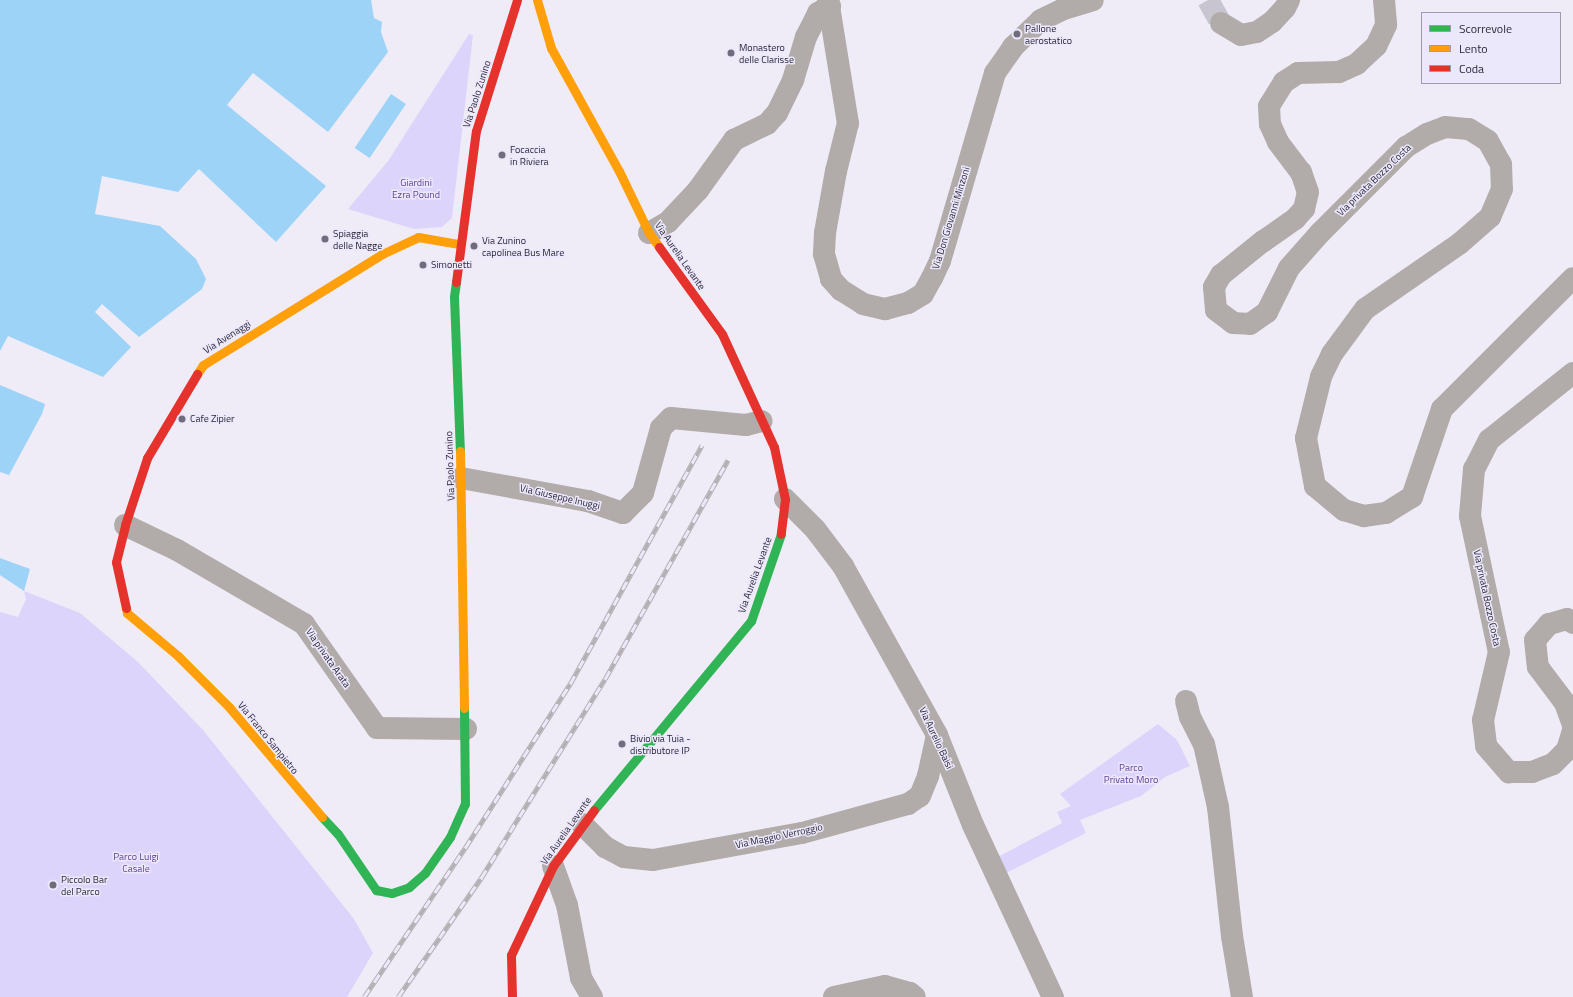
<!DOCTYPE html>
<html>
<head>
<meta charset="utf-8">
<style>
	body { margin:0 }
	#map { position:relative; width:1573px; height:997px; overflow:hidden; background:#efecf7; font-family:"Titillium Web",sans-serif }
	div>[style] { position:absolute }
	.green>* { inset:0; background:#ddd4fb }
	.water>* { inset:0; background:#9cd3f7; transform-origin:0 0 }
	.street-tunnel>* { height:22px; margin-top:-11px; transform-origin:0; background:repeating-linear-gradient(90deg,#c8c5d1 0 22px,transparent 0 33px) }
	.street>* { height:22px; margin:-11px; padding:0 11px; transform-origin:11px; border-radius:11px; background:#b1aba9 }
	.fast>* { height:9px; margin:-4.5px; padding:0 4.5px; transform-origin:4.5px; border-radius:4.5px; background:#30b455 }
	.slow>* { height:9px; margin:-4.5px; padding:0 4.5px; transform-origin:4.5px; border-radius:4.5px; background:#ff9f0a }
	.jam>* { height:9px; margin:-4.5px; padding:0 4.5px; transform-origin:4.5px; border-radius:4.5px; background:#e5322d }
	.rail>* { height:4.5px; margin-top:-2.25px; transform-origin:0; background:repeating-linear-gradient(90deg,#ece8fb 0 9px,#b3afb3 0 18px); box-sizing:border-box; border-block:1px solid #b3afb3 }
	.dots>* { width:11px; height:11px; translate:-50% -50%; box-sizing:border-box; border:2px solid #ece8fb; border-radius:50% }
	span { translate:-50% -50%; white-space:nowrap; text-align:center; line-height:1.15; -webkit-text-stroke:3px #ece8fb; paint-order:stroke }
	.poi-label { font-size:10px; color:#2b2738 }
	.left { translate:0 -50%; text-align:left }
	.street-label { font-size:10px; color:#2b2738 }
	.park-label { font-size:10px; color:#5f4297 }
	.legend { position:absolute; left:1421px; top:12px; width:140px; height:72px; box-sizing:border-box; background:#ece8fb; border:1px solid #9f9bad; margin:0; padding:5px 7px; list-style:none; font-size:12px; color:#2b2738 }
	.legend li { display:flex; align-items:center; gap:8px; height:20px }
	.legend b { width:20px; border:1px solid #9f9bad }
</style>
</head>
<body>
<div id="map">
	<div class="green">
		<div style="clip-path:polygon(469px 34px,473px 35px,452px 218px,442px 227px,414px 229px,348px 209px,388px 161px)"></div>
		<div style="clip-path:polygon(24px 591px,80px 613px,138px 662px,203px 730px,354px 919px,373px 953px,347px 997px,0 997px,0 612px,18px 617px,26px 599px)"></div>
		<div style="clip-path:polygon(1158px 724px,1177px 740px,1190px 766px,1165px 777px,1141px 796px,1080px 820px,1086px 833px,1002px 875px,994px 859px,1062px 823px,1057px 812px,1071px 806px,1060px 794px)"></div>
	</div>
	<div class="water">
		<div style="clip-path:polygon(0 0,371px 0,374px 18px,382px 22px,381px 32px,388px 52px,328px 132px,253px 73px,227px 105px,326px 186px,276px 242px,199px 169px,178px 192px,102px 176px,95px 214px,160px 226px,196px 259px,206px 279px,202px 289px,139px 337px,102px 304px,95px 312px,131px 347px,103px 377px,8px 336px,0 351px)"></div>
		<div style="left:391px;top:94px;width:18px;height:65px;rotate:34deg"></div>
		<div style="clip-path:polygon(0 385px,45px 404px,42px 414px,9px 475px,0 472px)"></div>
		<div style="clip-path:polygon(0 558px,30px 569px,24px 591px,0 575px)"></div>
	</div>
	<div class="street-tunnel">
		<div style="left:1208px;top:0;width:26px;rotate:61deg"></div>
	</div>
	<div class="street">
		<div style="left:828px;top:0;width:125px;rotate:80.8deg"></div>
		<div style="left:848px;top:123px;width:49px;rotate:104deg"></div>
		<div style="left:836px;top:171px;width:63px;rotate:100.1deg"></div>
		<div style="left:825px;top:233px;width:21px;rotate:93deg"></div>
		<div style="left:824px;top:254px;width:26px;rotate:74deg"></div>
		<div style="left:831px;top:279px;width:15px;rotate:48deg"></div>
		<div style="left:841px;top:290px;width:26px;rotate:32deg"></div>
		<div style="left:863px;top:304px;width:23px;rotate:13deg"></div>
		<div style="left:885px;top:309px;width:24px;rotate:-15deg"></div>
		<div style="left:908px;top:303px;width:17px;rotate:-31deg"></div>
		<div style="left:923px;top:294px;width:18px;rotate:-61deg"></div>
		<div style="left:932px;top:278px;width:19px;rotate:-65deg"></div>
		<div style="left:940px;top:261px;width:196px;rotate:-73.7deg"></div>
		<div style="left:995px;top:73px;width:32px;rotate:-55deg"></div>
		<div style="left:1013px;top:47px;width:39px;rotate:-44deg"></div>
		<div style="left:1041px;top:20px;width:25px;rotate:-26deg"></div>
		<div style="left:1064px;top:9px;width:30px;rotate:-17deg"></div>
		<div style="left:1384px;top:0;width:25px;rotate:85deg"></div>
		<div style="left:1386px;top:25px;width:23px;rotate:115deg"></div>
		<div style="left:1376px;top:46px;width:26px;rotate:137deg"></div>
		<div style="left:1357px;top:64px;width:20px;rotate:156deg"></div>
		<div style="left:1339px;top:72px;width:41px;rotate:178.6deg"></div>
		<div style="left:1298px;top:73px;width:17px;rotate:147deg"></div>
		<div style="left:1284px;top:82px;width:28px;rotate:122deg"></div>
		<div style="left:1269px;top:106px;width:18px;rotate:87deg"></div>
		<div style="left:1270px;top:124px;width:20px;rotate:66deg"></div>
		<div style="left:1278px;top:142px;width:38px;rotate:53deg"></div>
		<div style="left:1301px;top:172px;width:21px;rotate:71deg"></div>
		<div style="left:1308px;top:192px;width:17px;rotate:103deg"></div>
		<div style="left:1304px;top:209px;width:13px;rotate:132deg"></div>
		<div style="left:1295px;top:219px;width:39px;rotate:145deg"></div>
		<div style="left:1263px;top:241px;width:54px;rotate:141deg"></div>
		<div style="left:1221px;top:275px;width:14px;rotate:120deg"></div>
		<div style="left:1214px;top:287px;width:23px;rotate:85deg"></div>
		<div style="left:1216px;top:310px;width:21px;rotate:37deg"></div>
		<div style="left:1233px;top:323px;width:17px;rotate:3deg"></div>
		<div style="left:1250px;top:324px;width:21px;rotate:-35deg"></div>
		<div style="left:1267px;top:312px;width:49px;rotate:-63.4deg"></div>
		<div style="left:1289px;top:268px;width:47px;rotate:-48.5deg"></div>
		<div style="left:1320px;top:233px;width:122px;rotate:-45deg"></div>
		<div style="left:1406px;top:147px;width:25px;rotate:-32deg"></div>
		<div style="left:1427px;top:134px;width:19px;rotate:-21deg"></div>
		<div style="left:1445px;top:127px;width:24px;rotate:5deg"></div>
		<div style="left:1469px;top:129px;width:22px;rotate:32deg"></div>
		<div style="left:1488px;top:141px;width:26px;rotate:61deg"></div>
		<div style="left:1501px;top:164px;width:25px;rotate:88deg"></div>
		<div style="left:1502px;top:189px;width:30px;rotate:113deg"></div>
		<div style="left:1490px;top:217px;width:41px;rotate:138.9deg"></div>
		<div style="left:1459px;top:244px;width:114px;rotate:145.3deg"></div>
		<div style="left:1365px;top:309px;width:56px;rotate:126.3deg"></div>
		<div style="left:1332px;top:354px;width:25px;rotate:116deg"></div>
		<div style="left:1321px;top:377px;width:63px;rotate:103.8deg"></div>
		<div style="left:1306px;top:438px;width:49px;rotate:79.4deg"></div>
		<div style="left:1315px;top:486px;width:38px;rotate:40deg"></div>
		<div style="left:1344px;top:510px;width:21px;rotate:17deg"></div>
		<div style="left:1364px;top:516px;width:22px;rotate:-8deg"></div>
		<div style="left:1386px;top:513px;width:31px;rotate:-32deg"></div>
		<div style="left:1412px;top:497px;width:93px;rotate:-71.2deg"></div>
		<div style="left:1442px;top:409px;width:185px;rotate:-45deg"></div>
		<div style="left:1221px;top:23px;width:23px;rotate:31deg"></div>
		<div style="left:1241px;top:35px;width:16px;rotate:-11deg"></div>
		<div style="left:1257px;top:32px;width:18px;rotate:-34deg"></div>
		<div style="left:1272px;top:22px;width:19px;rotate:-47deg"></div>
		<div style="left:1285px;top:8px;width:9px;rotate:-63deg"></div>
		<div style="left:649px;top:233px;width:22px;rotate:-30deg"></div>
		<div style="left:668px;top:222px;width:44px;rotate:-46.8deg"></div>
		<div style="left:698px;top:190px;width:62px;rotate:-54.2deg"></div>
		<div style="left:734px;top:140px;width:37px;rotate:-26deg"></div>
		<div style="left:767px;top:124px;width:15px;rotate:-48deg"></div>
		<div style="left:777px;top:113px;width:37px;rotate:-64deg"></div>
		<div style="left:793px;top:80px;width:45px;rotate:-73.2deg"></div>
		<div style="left:806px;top:37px;width:27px;rotate:-63deg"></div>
		<div style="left:818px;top:13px;width:14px;rotate:-30deg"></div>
		<div style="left:1573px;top:373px;width:107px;rotate:141.4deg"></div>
		<div style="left:1489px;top:440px;width:33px;rotate:117deg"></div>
		<div style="left:1474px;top:469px;width:47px;rotate:94.9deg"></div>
		<div style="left:1470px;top:516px;width:139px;rotate:78deg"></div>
		<div style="left:1499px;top:652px;width:70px;rotate:103.2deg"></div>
		<div style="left:1483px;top:720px;width:26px;rotate:83deg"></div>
		<div style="left:1486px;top:746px;width:35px;rotate:49deg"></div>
		<div style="left:1509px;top:772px;width:23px"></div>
		<div style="left:1532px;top:772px;width:22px;rotate:-21deg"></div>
		<div style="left:1553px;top:764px;width:20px;rotate:-45deg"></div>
		<div style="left:1567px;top:750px;width:21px;rotate:-73deg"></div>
		<div style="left:461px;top:478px;width:129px;rotate:10.3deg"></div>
		<div style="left:588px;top:501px;width:37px;rotate:19deg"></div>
		<div style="left:623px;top:513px;width:28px;rotate:-45deg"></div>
		<div style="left:643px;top:493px;width:67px;rotate:-74.5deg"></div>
		<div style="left:661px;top:428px;width:14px;rotate:-45deg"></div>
		<div style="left:671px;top:418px;width:75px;rotate:5.3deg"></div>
		<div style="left:746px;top:425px;width:16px;rotate:-14deg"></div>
		<div style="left:785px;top:499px;width:42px;rotate:45deg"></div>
		<div style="left:815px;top:529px;width:46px;rotate:52.9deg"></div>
		<div style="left:843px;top:566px;width:193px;rotate:60.9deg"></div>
		<div style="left:937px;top:735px;width:97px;rotate:68.2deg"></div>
		<div style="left:973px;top:825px;width:190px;rotate:65.1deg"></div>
		<div style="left:125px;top:525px;width:58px;rotate:25.7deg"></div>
		<div style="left:177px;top:550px;width:147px;rotate:30.2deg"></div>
		<div style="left:304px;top:624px;width:127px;rotate:54.9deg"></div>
		<div style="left:377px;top:728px;width:89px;rotate:0.6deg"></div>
		<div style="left:1573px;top:623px;width:7px;rotate:-146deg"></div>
		<div style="left:1567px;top:619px;width:19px;rotate:164deg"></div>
		<div style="left:1549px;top:624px;width:21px;rotate:131deg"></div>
		<div style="left:1535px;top:640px;width:27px;rotate:84deg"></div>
		<div style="left:1538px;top:667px;width:45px;rotate:53.1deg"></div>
		<div style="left:1565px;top:703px;width:23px;rotate:70deg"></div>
		<div style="left:1186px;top:701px;width:16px;rotate:76deg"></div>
		<div style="left:1190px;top:717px;width:30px;rotate:63deg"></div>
		<div style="left:1204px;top:744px;width:65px;rotate:77.5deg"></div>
		<div style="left:1218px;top:807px;width:130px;rotate:83.8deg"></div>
		<div style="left:1232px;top:936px;width:62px;rotate:80.7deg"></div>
		<div style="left:582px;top:824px;width:33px;rotate:45deg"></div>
		<div style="left:605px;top:847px;width:21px;rotate:28deg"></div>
		<div style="left:624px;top:857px;width:29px;rotate:6deg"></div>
		<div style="left:653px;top:860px;width:151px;rotate:-10.3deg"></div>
		<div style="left:802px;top:833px;width:110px;rotate:-15.3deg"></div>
		<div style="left:908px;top:804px;width:14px;rotate:-34deg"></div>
		<div style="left:920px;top:796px;width:22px;rotate:-68deg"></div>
		<div style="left:928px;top:776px;width:42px;rotate:-77.6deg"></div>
		<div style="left:553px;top:866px;width:41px;rotate:70.3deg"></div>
		<div style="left:567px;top:905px;width:74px;rotate:79.1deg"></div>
		<div style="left:581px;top:978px;width:22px;rotate:60deg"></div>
		<div style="left:834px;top:997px;width:52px;rotate:-12.2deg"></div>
		<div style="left:885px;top:986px;width:26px;rotate:16deg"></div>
		<div style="left:910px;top:993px;width:6px;rotate:39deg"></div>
	</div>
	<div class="fast">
		<div style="left:456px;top:282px;width:15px;rotate:98deg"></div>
		<div style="left:454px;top:297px;width:154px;rotate:87.8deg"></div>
		<div style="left:594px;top:810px;width:246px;rotate:-50.3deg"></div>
		<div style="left:751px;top:621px;width:92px;rotate:-71deg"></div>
		<div style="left:322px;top:817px;width:23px;rotate:47deg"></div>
		<div style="left:338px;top:834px;width:68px;rotate:55.8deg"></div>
		<div style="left:376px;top:890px;width:16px;rotate:11deg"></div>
		<div style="left:392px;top:893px;width:18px;rotate:-19deg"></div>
		<div style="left:409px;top:887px;width:21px;rotate:-41deg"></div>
		<div style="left:425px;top:873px;width:44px;rotate:-55.2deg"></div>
		<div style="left:450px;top:837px;width:36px;rotate:-66deg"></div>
		<div style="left:465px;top:804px;width:96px;rotate:-90.6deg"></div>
	</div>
	<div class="slow">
		<div style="left:537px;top:0;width:50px;rotate:73.7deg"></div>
		<div style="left:551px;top:48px;width:141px;rotate:61.1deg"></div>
		<div style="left:619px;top:171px;width:69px;rotate:64.2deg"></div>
		<div style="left:649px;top:233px;width:17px;rotate:54deg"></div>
		<div style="left:197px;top:374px;width:11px;rotate:-56deg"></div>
		<div style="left:203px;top:365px;width:211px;rotate:-31.8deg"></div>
		<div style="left:382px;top:254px;width:40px;rotate:-25deg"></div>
		<div style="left:418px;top:237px;width:42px;rotate:9.7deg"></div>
		<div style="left:460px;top:451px;width:257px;rotate:89.1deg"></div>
		<div style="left:126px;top:608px;width:5px;rotate:79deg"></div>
		<div style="left:127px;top:613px;width:67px;rotate:40.1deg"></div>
		<div style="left:178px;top:656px;width:72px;rotate:45deg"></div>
		<div style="left:229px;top:707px;width:144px;rotate:49.8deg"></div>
	</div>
	<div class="jam">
		<div style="left:659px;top:247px;width:107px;rotate:54.1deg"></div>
		<div style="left:722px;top:334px;width:124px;rotate:65.3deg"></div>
		<div style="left:774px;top:447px;width:53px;rotate:78.1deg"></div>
		<div style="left:785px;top:499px;width:35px;rotate:97deg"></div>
		<div style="left:456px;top:282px;width:152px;rotate:-82.5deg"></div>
		<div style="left:476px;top:131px;width:137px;rotate:-72.6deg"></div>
		<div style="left:126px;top:608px;width:47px;rotate:-102.3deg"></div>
		<div style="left:116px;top:562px;width:38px;rotate:-76deg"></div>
		<div style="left:125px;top:525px;width:71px;rotate:-71.8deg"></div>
		<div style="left:147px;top:458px;width:98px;rotate:-59.2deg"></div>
		<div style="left:512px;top:997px;width:42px;rotate:-91.4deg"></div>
		<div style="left:511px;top:955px;width:98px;rotate:-64.7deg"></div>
		<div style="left:553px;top:866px;width:69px;rotate:-53.8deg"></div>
	</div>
	<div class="rail">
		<div style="left:364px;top:997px;width:180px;rotate:-55.9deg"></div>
		<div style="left:465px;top:848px;width:195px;rotate:-57.4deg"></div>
		<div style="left:570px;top:684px;width:273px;rotate:-61.1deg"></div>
		<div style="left:398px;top:997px;width:145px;rotate:-55.1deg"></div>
		<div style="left:481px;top:878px;width:234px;rotate:-58.1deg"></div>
		<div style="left:605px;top:679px;width:251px;rotate:-60.7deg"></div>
	</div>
	<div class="dots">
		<div style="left:1017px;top:34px;background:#706c7b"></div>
		<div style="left:731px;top:53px;background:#706c7b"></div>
		<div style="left:502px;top:155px;background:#706c7b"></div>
		<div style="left:325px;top:239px;background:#706c7b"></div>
		<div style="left:474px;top:246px;background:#706c7b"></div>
		<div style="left:423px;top:265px;background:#706c7b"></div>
		<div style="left:182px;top:419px;background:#706c7b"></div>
		<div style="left:622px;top:744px;background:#706c7b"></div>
		<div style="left:53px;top:885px;background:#706c7b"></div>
	</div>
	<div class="poi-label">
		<span class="left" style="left:1025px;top:34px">Pallone<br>aerostatico</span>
		<span class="left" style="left:739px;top:53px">Monastero<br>delle Clarisse</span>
		<span class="left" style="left:510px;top:155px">Focaccia<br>in Riviera</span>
		<span class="left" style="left:333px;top:239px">Spiaggia<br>delle Nagge</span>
		<span class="left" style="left:482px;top:246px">Via Zunino<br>capolinea Bus Mare</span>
		<span class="left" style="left:431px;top:265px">Simonetti</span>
		<span class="left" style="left:190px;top:419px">Cafe Zipier</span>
		<span class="left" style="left:630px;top:744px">Bivio via Tuia -<br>distributore IP</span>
		<span class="left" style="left:61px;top:885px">Piccolo Bar<br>del Parco</span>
	</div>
	<div class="street-label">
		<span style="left:477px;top:94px;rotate:-72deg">Via Paolo Zunino</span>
		<span style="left:1374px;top:180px;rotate:-44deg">Via privata Bozzo Costa</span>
		<span style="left:951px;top:218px;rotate:-73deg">Via Don Giovanni Minzoni</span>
		<span style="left:680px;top:256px;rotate:55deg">Via Aurelia Levante</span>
		<span style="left:227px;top:337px;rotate:-32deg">Via Avenaggi</span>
		<span style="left:450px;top:466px;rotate:-92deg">Via Paolo Zunino</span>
		<span style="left:560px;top:497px;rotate:13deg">Via Giuseppe Inuggi</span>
		<span style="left:755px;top:575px;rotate:-70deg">Via Aurelia Levante</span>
		<span style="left:1487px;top:598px;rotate:78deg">Via privata Bozzo Costa</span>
		<span style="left:328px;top:658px;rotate:55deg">Via privata Arata</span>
		<span style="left:268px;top:738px;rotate:51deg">Via Franco Sampietro</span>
		<span style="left:936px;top:738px;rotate:65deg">Via Aurelio Baisi</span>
		<span style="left:566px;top:831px;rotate:-55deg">Via Aurelia Levante</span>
		<span style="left:779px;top:836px;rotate:-12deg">Via Maggio Verroggio</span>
	</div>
	<div class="park-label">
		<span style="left:416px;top:188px">Giardini<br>Ezra Pound</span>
		<span style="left:1131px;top:773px">Parco<br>Privato Moro</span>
		<span style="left:136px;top:862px">Parco Luigi<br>Casale</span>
	</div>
	<ul class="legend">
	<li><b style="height:5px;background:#30b455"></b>Scorrevole</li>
	<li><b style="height:5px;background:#ff9f0a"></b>Lento</li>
	<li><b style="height:5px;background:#e5322d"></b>Coda</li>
	</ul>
</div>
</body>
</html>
